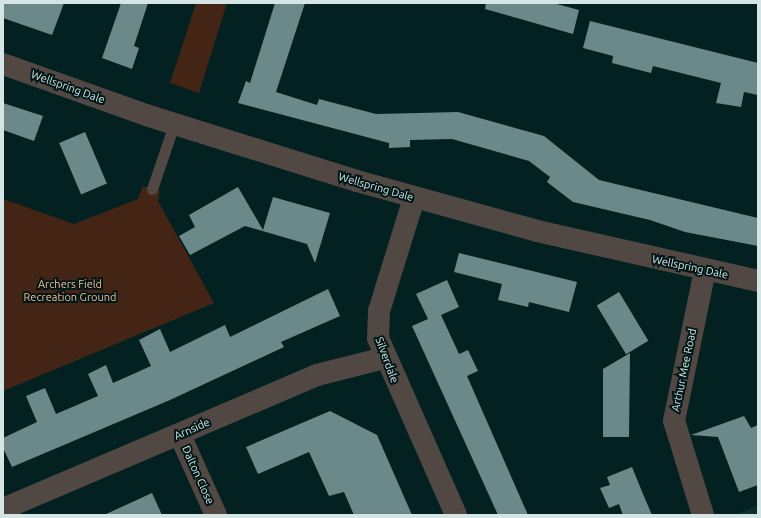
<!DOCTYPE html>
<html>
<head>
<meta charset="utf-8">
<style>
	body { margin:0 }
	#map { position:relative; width:761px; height:518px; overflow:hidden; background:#032120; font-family:Ubuntu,sans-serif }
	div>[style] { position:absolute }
	.built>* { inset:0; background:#092f2f }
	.green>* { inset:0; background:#442515 }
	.building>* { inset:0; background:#6a8988; transform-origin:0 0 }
	.lane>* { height:11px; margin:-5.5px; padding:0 5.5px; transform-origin:5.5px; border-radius:5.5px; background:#524843 }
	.street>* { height:22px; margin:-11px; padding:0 11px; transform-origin:11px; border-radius:11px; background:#524843 }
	span { translate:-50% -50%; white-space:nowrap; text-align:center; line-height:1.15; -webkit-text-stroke:4px #001717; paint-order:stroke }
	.street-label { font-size:11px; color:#d5e5e5 }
	.park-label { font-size:11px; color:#fbb897 }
	.frame { position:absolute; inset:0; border:4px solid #d5e5e5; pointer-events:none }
</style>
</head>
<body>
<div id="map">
	<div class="built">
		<div style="clip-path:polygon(758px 505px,758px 515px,734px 515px)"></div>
	</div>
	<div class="green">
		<div style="clip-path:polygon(196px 3px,227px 3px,199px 93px,170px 83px)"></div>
		<div style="clip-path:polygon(143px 186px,160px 191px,158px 201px,214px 303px,3px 391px,3px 199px,74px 224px,138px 199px)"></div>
	</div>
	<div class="building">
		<div style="clip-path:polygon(3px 3px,64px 3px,52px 35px,3px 18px)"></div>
		<div style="clip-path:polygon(121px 3px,148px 3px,134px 46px,139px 48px,132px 69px,102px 58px)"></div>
		<div style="clip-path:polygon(275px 3px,305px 3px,276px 92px,317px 105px,319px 99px,376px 114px,458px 112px,544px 136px,599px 180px,758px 218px,758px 246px,685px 232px,650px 220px,573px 202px,547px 182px,550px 177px,529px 161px,452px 139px,410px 140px,410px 147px,389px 148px,389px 143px,238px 103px,246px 81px,250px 83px)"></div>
		<div style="clip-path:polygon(486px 3px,553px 3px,579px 10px,573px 34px,485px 9px)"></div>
		<div style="clip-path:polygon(590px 21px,758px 63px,758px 95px,744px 92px,741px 107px,716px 103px,721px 83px,653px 66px,651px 73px,612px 63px,613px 56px,583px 48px)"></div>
		<div style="clip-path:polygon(3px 103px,43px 116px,34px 141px,3px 130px)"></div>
		<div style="left:85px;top:132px;width:56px;height:28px;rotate:67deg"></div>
		<div style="clip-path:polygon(238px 187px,263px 230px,273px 197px,330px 213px,315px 263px,307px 244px,245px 226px,190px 255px,179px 236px,195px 227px,189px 215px)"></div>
		<div style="clip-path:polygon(459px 253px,577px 282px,569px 312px,529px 302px,528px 307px,498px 300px,502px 284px,454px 272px)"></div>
		<div style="clip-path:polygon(447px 280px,459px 307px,441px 315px,459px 354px,468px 350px,478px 371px,467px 376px,528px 515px,498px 515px,412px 326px,428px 319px,416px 294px)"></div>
		<div style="clip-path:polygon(328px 289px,340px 316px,281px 342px,284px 347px,170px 400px,12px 467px,3px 448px,3px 438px,37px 422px,26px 396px,45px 388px,56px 414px,98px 396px,88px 374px,106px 365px,113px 383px,151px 366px,139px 340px,160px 329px,170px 352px,225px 325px,230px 337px)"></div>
		<div style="left:619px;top:292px;width:57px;height:26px;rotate:59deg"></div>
		<div style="clip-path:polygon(630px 353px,629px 437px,603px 437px,603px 369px)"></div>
		<div style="clip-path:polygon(330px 411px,377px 435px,412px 515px,354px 515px,344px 492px,329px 496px,309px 452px,258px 474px,246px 447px)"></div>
		<div style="clip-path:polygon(744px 416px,751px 428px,758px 425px,758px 485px,739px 492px,718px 437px,691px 435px)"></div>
		<div style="clip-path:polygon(632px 467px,643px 494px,652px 515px,623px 515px,619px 504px,609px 508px,600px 488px,610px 485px,607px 477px)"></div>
		<div style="clip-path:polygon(152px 493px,162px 515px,104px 515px)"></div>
	</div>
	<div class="lane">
		<div style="left:152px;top:189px;width:69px;rotate:-71.3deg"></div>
	</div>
	<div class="street">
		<div style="left:3px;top:64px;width:152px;rotate:19.6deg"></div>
		<div style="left:146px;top:115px;width:221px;rotate:17.4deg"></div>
		<div style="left:357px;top:181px;width:187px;rotate:15.5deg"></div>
		<div style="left:537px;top:231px;width:227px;rotate:12.7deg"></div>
		<div style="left:414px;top:198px;width:118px;rotate:107.2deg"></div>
		<div style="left:379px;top:311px;width:27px;rotate:92deg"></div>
		<div style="left:378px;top:338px;width:193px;rotate:66.2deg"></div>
		<div style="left:180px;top:435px;width:88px;rotate:65.8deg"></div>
		<div style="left:3px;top:509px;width:341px;rotate:-23.1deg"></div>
		<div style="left:317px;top:375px;width:69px;rotate:-14.2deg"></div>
		<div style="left:703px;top:515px;width:98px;rotate:-107.1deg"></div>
		<div style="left:674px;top:421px;width:154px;rotate:-78.4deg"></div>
	</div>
	<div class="street-label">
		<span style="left:68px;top:87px;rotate:20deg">Wellspring Dale</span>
		<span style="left:376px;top:187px;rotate:16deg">Wellspring Dale</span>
		<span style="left:690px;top:267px;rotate:12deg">Wellspring Dale</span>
		<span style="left:387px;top:360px;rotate:70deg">Silverdale</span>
		<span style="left:684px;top:370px;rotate:-78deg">Arthur Mee Road</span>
		<span style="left:192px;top:429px;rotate:-24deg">Arnside</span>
		<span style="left:198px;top:475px;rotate:66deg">Dalton Close</span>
	</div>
	<div class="park-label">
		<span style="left:70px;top:291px">Archers Field<br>Recreation Ground</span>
	</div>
	<div class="frame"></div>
</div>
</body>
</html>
